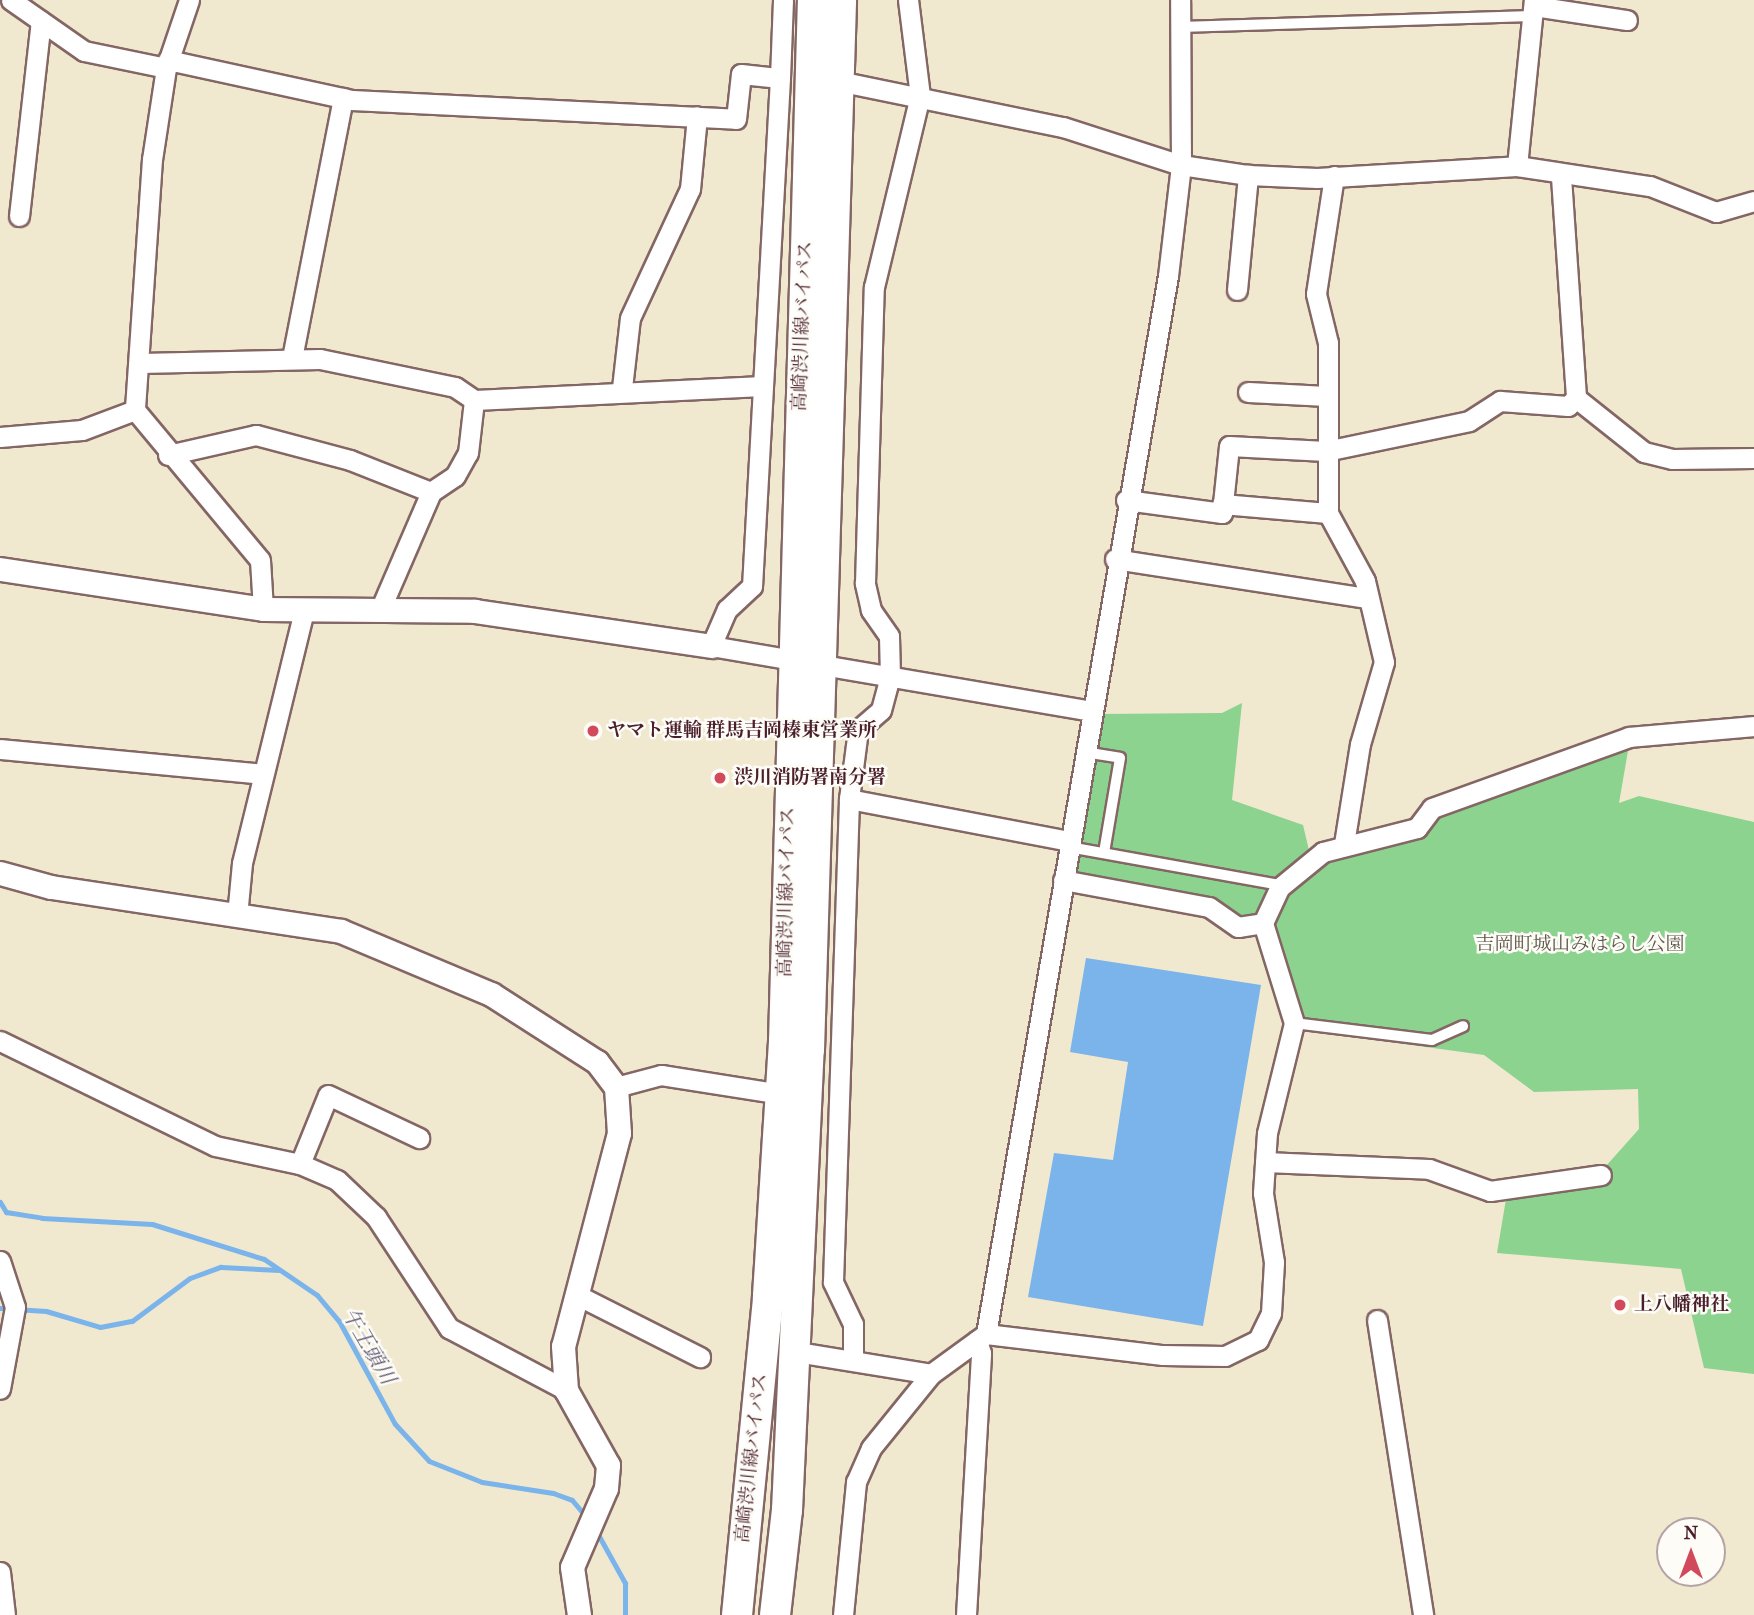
<!DOCTYPE html>
<html>
<head>
<meta charset="utf-8">
<style>
	body { margin:0 }
	#map { position:relative; width:1754px; height:1615px; overflow:hidden; background:#f0e9cf; font-family:"IM FELL French Canon","Noto Serif JP",serif }
	div>[style] { position:absolute }
	.green>* { inset:0; background:#8bd38e }
	.water>* { inset:0; background:#7ab4eb }
	.stream>* { height:5px; margin:-2.5px; padding:0 2.5px; transform-origin:2.5px; border-radius:2.5px; background:#7ab4eb }
	.roads { filter:drop-shadow(2px 0 #846664) drop-shadow(-2px 0 #846664) drop-shadow(0 2px #846664) drop-shadow(0 -2px #846664) }
	.service>* { height:10px; margin:-5px; padding:0 5px; transform-origin:5px; border-radius:5px; background:#fff }
	.minor>* { height:19px; margin:-9.5px; padding:0 9.5px; transform-origin:9.5px; border-radius:9.5px; background:#fff }
	.tertiary>* { height:23px; margin:-11.5px; padding:0 11.5px; transform-origin:11.5px; border-radius:11.5px; background:#fff }
	.primary>* { height:30px; margin:-15px; padding:0 15px; transform-origin:15px; border-radius:15px; background:#fff }
	.dots>* { width:19px; height:19px; translate:-50% -50%; box-sizing:border-box; border:4px solid #fdfcf7; border-radius:50% }
	span { translate:-50% -50%; white-space:nowrap; text-align:center; line-height:1.15; -webkit-text-stroke:5px #fdfcf7; paint-order:stroke }
	.street-label { font-size:19px; color:#4a1f2b }
	.poi-label { font-size:19px; color:#4a1f2b; font-weight:700 }
	.left { translate:0 -50%; text-align:left }
	.park-label { font-size:19px; color:#5e5549 }
	.water-label { font-size:21px; color:#5b536e; font-style:italic }
	.north { position:absolute; left:1656px; top:1517px; width:70px; height:70px; box-sizing:border-box; background:#fdfcf7; border:2px solid #b5a4a5; border-radius:50%; rotate:0deg; font-size:19px; font-weight:700; line-height:28px; text-align:center; color:#4a1f2b }
	.north::after { content:''; display:block; margin:auto; width:24px; height:32px; background:#d1495b; clip-path:polygon(50% 0,100% 100%,50% 72%,0 100%) }
</style>
</head>
<body>
<div id="map">
	<div class="green">
		<div style="clip-path:polygon(1242px 703px,1232px 800px,1303px 825px,1312px 863px,1629px 745px,1619px 803px,1639px 796px,1754px 822px,1754px 1374px,1704px 1368px,1681px 1269px,1497px 1253px,1508px 1187px,1606px 1166px,1639px 1129px,1638px 1089px,1534px 1092px,1484px 1055px,1302px 1030px,1267px 924px,1238px 923px,1068px 876px,1095px 714px,1222px 713px)"></div>
	</div>
	<div class="water">
		<div style="clip-path:polygon(1086px 958px,1261px 985px,1203px 1326px,1028px 1297px,1054px 1153px,1113px 1160px,1128px 1062px,1070px 1052px)"></div>
	</div>
	<div class="stream">
		<div style="left:0;top:1202px;width:12px;rotate:59deg"></div>
		<div style="left:6px;top:1212px;width:36px;rotate:9deg"></div>
		<div style="left:42px;top:1218px;width:110px;rotate:3.1deg"></div>
		<div style="left:152px;top:1224px;width:117px;rotate:17.4deg"></div>
		<div style="left:264px;top:1259px;width:64px;rotate:34.2deg"></div>
		<div style="left:317px;top:1295px;width:34px;rotate:50deg"></div>
		<div style="left:339px;top:1321px;width:117px;rotate:61.5deg"></div>
		<div style="left:395px;top:1424px;width:50px;rotate:47.4deg"></div>
		<div style="left:429px;top:1461px;width:57px;rotate:21.6deg"></div>
		<div style="left:482px;top:1482px;width:72px;rotate:8.8deg"></div>
		<div style="left:553px;top:1493px;width:20px;rotate:20deg"></div>
		<div style="left:572px;top:1500px;width:23px;rotate:50deg"></div>
		<div style="left:0;top:1308px;width:46px;rotate:3.7deg"></div>
		<div style="left:46px;top:1311px;width:56px;rotate:16.5deg"></div>
		<div style="left:100px;top:1327px;width:33px;rotate:-11deg"></div>
		<div style="left:132px;top:1321px;width:72px;rotate:-36.6deg"></div>
		<div style="left:190px;top:1278px;width:33px;rotate:-20deg"></div>
		<div style="left:221px;top:1267px;width:58px;rotate:3deg"></div>
		<div style="left:595px;top:1529px;width:62px;rotate:60.9deg"></div>
		<div style="left:625px;top:1583px;width:32px;rotate:90deg"></div>
	</div>
	<div class="roads">
		<div class="service">
			<div style="left:1180px;top:27px;width:352px;rotate:-1.8deg"></div>
			<div style="left:1084px;top:752px;width:36px;rotate:9deg"></div>
			<div style="left:1120px;top:758px;width:96px;rotate:99.6deg"></div>
			<div style="left:1069px;top:847px;width:215px;rotate:10.2deg"></div>
			<div style="left:1294px;top:1023px;width:139px;rotate:7deg"></div>
			<div style="left:1432px;top:1040px;width:34px;rotate:-24deg"></div>
		</div>
		<div class="minor">
			<div style="left:11px;top:0;width:89px;rotate:34.9deg"></div>
			<div style="left:84px;top:51px;width:84px;rotate:11.7deg"></div>
			<div style="left:189px;top:0;width:72px;rotate:108.7deg"></div>
			<div style="left:166px;top:68px;width:92px;rotate:98.7deg"></div>
			<div style="left:152px;top:159px;width:252px;rotate:93.9deg"></div>
			<div style="left:135px;top:410px;width:195px;rotate:50.2deg"></div>
			<div style="left:260px;top:560px;width:49px;rotate:86.5deg"></div>
			<div style="left:1534px;top:6px;width:94px;rotate:8.6deg"></div>
			<div style="left:168px;top:60px;width:188px;rotate:12.3deg"></div>
			<div style="left:352px;top:100px;width:384px;rotate:2.8deg"></div>
			<div style="left:736px;top:119px;width:45px;rotate:-83.7deg"></div>
			<div style="left:741px;top:74px;width:39px;rotate:6deg"></div>
			<div style="left:780px;top:78px;width:78px;rotate:-87.8deg"></div>
			<div style="left:780px;top:78px;width:509px;rotate:93.15deg"></div>
			<div style="left:752px;top:586px;width:34px;rotate:137deg"></div>
			<div style="left:727px;top:609px;width:40px;rotate:113.4deg"></div>
			<div style="left:711px;top:646px;width:385px;rotate:9.7deg"></div>
			<div style="left:838px;top:81px;width:230px;rotate:11.6deg"></div>
			<div style="left:1063px;top:127px;width:124px;rotate:17.9deg"></div>
			<div style="left:1181px;top:165px;width:68px;rotate:8.5deg"></div>
			<div style="left:1248px;top:175px;width:69px;rotate:2.5deg"></div>
			<div style="left:1317px;top:178px;width:200px;rotate:-3.4deg"></div>
			<div style="left:1517px;top:166px;width:134px;rotate:8.6deg"></div>
			<div style="left:1650px;top:186px;width:71px;rotate:21.5deg"></div>
			<div style="left:1716px;top:212px;width:40px;rotate:-16deg"></div>
			<div style="left:1517px;top:166px;width:167px;rotate:-84.2deg"></div>
			<div style="left:1334px;top:176px;width:119px;rotate:98.7deg"></div>
			<div style="left:1316px;top:294px;width:50px;rotate:76.2deg"></div>
			<div style="left:1328px;top:343px;width:170px;rotate:90deg"></div>
			<div style="left:1328px;top:513px;width:77px;rotate:61.4deg"></div>
			<div style="left:1365px;top:581px;width:83px;rotate:76.8deg"></div>
			<div style="left:1384px;top:662px;width:85px;rotate:106.3deg"></div>
			<div style="left:1360px;top:744px;width:101px;rotate:99.1deg"></div>
			<div style="left:1561px;top:177px;width:222px;rotate:86.1deg"></div>
			<div style="left:19px;top:216px;width:196px;rotate:-83.6deg"></div>
			<div style="left:1237px;top:290px;width:116px;rotate:-84.5deg"></div>
			<div style="left:292px;top:358px;width:265px;rotate:-78.9deg"></div>
			<div style="left:140px;top:363px;width:180px;rotate:-1.3deg"></div>
			<div style="left:320px;top:359px;width:138px;rotate:11.7deg"></div>
			<div style="left:455px;top:387px;width:23px;rotate:34deg"></div>
			<div style="left:622px;top:388px;width:70px;rotate:-83.5deg"></div>
			<div style="left:630px;top:318px;width:142px;rotate:-65.1deg"></div>
			<div style="left:690px;top:189px;width:73px;rotate:-84.5deg"></div>
			<div style="left:1248px;top:392px;width:79px;rotate:2.9deg"></div>
			<div style="left:0;top:437px;width:82px;rotate:-4.9deg"></div>
			<div style="left:82px;top:430px;width:57px;rotate:-20.7deg"></div>
			<div style="left:168px;top:455px;width:90px;rotate:-12.8deg"></div>
			<div style="left:256px;top:435px;width:97px;rotate:14.9deg"></div>
			<div style="left:350px;top:460px;width:87px;rotate:21.6deg"></div>
			<div style="left:1126px;top:500px;width:97px;rotate:7.7deg"></div>
			<div style="left:1222px;top:513px;width:67px;rotate:-84deg"></div>
			<div style="left:1229px;top:446px;width:97px;rotate:3deg"></div>
			<div style="left:1326px;top:451px;width:146px;rotate:-11.8deg"></div>
			<div style="left:1469px;top:421px;width:37px;rotate:-33deg"></div>
			<div style="left:1500px;top:401px;width:68px;rotate:4.2deg"></div>
			<div style="left:1568px;top:406px;width:11px;rotate:-45deg"></div>
			<div style="left:1576px;top:398px;width:87px;rotate:38.5deg"></div>
			<div style="left:1644px;top:452px;width:29px;rotate:14deg"></div>
			<div style="left:1672px;top:459px;width:82px;rotate:-0.7deg"></div>
			<div style="left:1222px;top:504px;width:106px;rotate:4.9deg"></div>
			<div style="left:1115px;top:559px;width:254px;rotate:8.8deg"></div>
			<div style="left:380px;top:610px;width:129px;rotate:-66.6deg"></div>
			<div style="left:431px;top:492px;width:29px;rotate:-34deg"></div>
			<div style="left:455px;top:476px;width:26px;rotate:-61deg"></div>
			<div style="left:468px;top:453px;width:53px;rotate:-83.5deg"></div>
			<div style="left:474px;top:400px;width:284px;rotate:-2.8deg"></div>
			<div style="left:0;top:749px;width:264px;rotate:5.4deg"></div>
			<div style="left:849px;top:799px;width:224px;rotate:10.8deg"></div>
			<div style="left:1063px;top:880px;width:148px;rotate:10.5deg"></div>
			<div style="left:1209px;top:907px;width:35px;rotate:35deg"></div>
			<div style="left:1238px;top:927px;width:25px;rotate:-9deg"></div>
			<div style="left:237px;top:916px;width:53px;rotate:-84.6deg"></div>
			<div style="left:242px;top:863px;width:260px;rotate:-76.2deg"></div>
			<div style="left:0;top:1041px;width:239px;rotate:26deg"></div>
			<div style="left:215px;top:1146px;width:87px;rotate:12deg"></div>
			<div style="left:300px;top:1164px;width:40px;rotate:23.4deg"></div>
			<div style="left:337px;top:1180px;width:54px;rotate:43.5deg"></div>
			<div style="left:376px;top:1217px;width:133px;rotate:56.7deg"></div>
			<div style="left:449px;top:1328px;width:132px;rotate:27.9deg"></div>
			<div style="left:616px;top:1087px;width:47px;rotate:-14.9deg"></div>
			<div style="left:661px;top:1075px;width:121px;rotate:9deg"></div>
			<div style="left:1265px;top:1162px;width:164px;rotate:2.4deg"></div>
			<div style="left:1429px;top:1169px;width:65px;rotate:19.8deg"></div>
			<div style="left:1490px;top:1191px;width:112px;rotate:-8.2deg"></div>
			<div style="left:300px;top:1164px;width:74px;rotate:-67.9deg"></div>
			<div style="left:328px;top:1095px;width:101px;rotate:25.3deg"></div>
			<div style="left:0;top:1261px;width:48px;rotate:71.9deg"></div>
			<div style="left:15px;top:1307px;width:83px;rotate:100.4deg"></div>
			<div style="left:577px;top:1295px;width:138px;rotate:26.8deg"></div>
			<div style="left:1377px;top:1320px;width:299px;rotate:81.1deg"></div>
			<div style="left:986px;top:1334px;width:178px;rotate:6.8deg"></div>
			<div style="left:1163px;top:1355px;width:62px;rotate:0.9deg"></div>
			<div style="left:1225px;top:1356px;width:37px;rotate:-26deg"></div>
			<div style="left:1258px;top:1340px;width:30px;rotate:-64deg"></div>
			<div style="left:1271px;top:1313px;width:51px;rotate:-86.6deg"></div>
			<div style="left:1274px;top:1262px;width:70px;rotate:-99.1deg"></div>
			<div style="left:1263px;top:1193px;width:60px;rotate:-86.2deg"></div>
			<div style="left:1267px;top:1133px;width:113px;rotate:-76.2deg"></div>
			<div style="left:1294px;top:1023px;width:105px;rotate:-107.2deg"></div>
			<div style="left:1263px;top:923px;width:38px;rotate:-65deg"></div>
			<div style="left:1279px;top:888px;width:57px;rotate:-39.3deg"></div>
			<div style="left:1323px;top:852px;width:97px;rotate:-14.3deg"></div>
			<div style="left:1417px;top:828px;width:25px;rotate:-53deg"></div>
			<div style="left:1432px;top:808px;width:209px;rotate:-19.8deg"></div>
			<div style="left:1629px;top:737px;width:125px;rotate:-5deg"></div>
			<div style="left:797px;top:1352px;width:136px;rotate:9.3deg"></div>
			<div style="left:853px;top:1357px;width:33px;rotate:-90deg"></div>
			<div style="left:853px;top:1324px;width:47px;rotate:-115.5deg"></div>
			<div style="left:833px;top:1282px;width:483px;rotate:-88.1deg"></div>
			<div style="left:849px;top:799px;width:70px;rotate:-82.6deg"></div>
			<div style="left:858px;top:730px;width:30px;rotate:-41deg"></div>
			<div style="left:881px;top:710px;width:34px;rotate:-75deg"></div>
			<div style="left:890px;top:677px;width:41px;rotate:-91.4deg"></div>
			<div style="left:889px;top:636px;width:32px;rotate:-125deg"></div>
			<div style="left:871px;top:610px;width:28px;rotate:-103deg"></div>
			<div style="left:865px;top:583px;width:296px;rotate:-88.3deg"></div>
			<div style="left:874px;top:287px;width:196px;rotate:-76.5deg"></div>
			<div style="left:920px;top:96px;width:97px;rotate:-97.1deg"></div>
			<div style="left:0;top:1572px;width:43px;rotate:83.4deg"></div>
			<div style="left:843px;top:1615px;width:134px;rotate:-84.4deg"></div>
			<div style="left:856px;top:1482px;width:37px;rotate:-66deg"></div>
			<div style="left:871px;top:1448px;width:95px;rotate:-51deg"></div>
			<div style="left:931px;top:1374px;width:68px;rotate:-36deg"></div>
			<div style="left:986px;top:1334px;width:1074px;rotate:-80.24deg"></div>
			<div style="left:1168px;top:276px;width:112px;rotate:-83.3deg"></div>
			<div style="left:1181px;top:165px;width:165px;rotate:-90.3deg"></div>
			<div style="left:966px;top:1615px;width:262px;rotate:-86.7deg"></div>
			<div style="left:981px;top:1353px;width:13px;rotate:-108deg"></div>
		</div>
		<div class="tertiary">
			<div style="left:0;top:569px;width:266px;rotate:8.6deg"></div>
			<div style="left:263px;top:609px;width:212px;rotate:0.5deg"></div>
			<div style="left:475px;top:611px;width:239px;rotate:8.4deg"></div>
			<div style="left:0;top:873px;width:53px;rotate:15.4deg"></div>
			<div style="left:51px;top:887px;width:293px;rotate:8.6deg"></div>
			<div style="left:341px;top:931px;width:163px;rotate:22.8deg"></div>
			<div style="left:491px;top:994px;width:126px;rotate:32.7deg"></div>
			<div style="left:597px;top:1062px;width:31px;rotate:53deg"></div>
			<div style="left:616px;top:1087px;width:46px;rotate:86.3deg"></div>
			<div style="left:619px;top:1133px;width:220px;rotate:104.7deg"></div>
			<div style="left:563px;top:1346px;width:44px;rotate:86.1deg"></div>
			<div style="left:566px;top:1390px;width:86px;rotate:60.8deg"></div>
			<div style="left:608px;top:1465px;width:23px;rotate:95deg"></div>
			<div style="left:606px;top:1488px;width:86px;rotate:113.3deg"></div>
			<div style="left:572px;top:1567px;width:49px;rotate:81.7deg"></div>
		</div>
		<div class="primary">
			<div style="left:737px;top:1615px;width:321px;rotate:-84.4deg"></div>
			<div style="left:768px;top:1296px;width:255px;rotate:-86.4deg"></div>
			<div style="left:784px;top:1042px;width:1042px;rotate:-88.41deg"></div>
			<div style="left:775px;top:1615px;width:106px;rotate:-83.5deg"></div>
			<div style="left:787px;top:1510px;width:461px;rotate:-87.3deg"></div>
			<div style="left:809px;top:1050px;width:1050px;rotate:-88.25deg"></div>
		</div>
	</div>
	<div class="dots">
		<div style="left:593px;top:731px;background:#d1495b"></div>
		<div style="left:720px;top:778px;background:#d1495b"></div>
		<div style="left:1620px;top:1305px;background:#d1495b"></div>
	</div>
	<div class="street-label">
		<span style="left:803px;top:326px;rotate:-88deg">高崎渋川線バイパス</span>
		<span style="left:787px;top:892px;rotate:-89deg">高崎渋川線バイパス</span>
		<span style="left:752px;top:1458px;rotate:-84deg">高崎渋川線バイパス</span>
	</div>
	<div class="poi-label">
		<span class="left" style="left:607px;top:731px">ヤマト運輸 群馬吉岡榛東営業所</span>
		<span class="left" style="left:734px;top:778px">渋川消防署南分署</span>
		<span class="left" style="left:1634px;top:1305px">上八幡神社</span>
	</div>
	<div class="park-label">
		<span style="left:1580px;top:945px">吉岡町城山みはらし公園</span>
	</div>
	<div class="water-label">
		<span style="left:369px;top:1346px;rotate:60deg">午王頭川</span>
	</div>
	<div class="north">N</div>
</div>
</body>
</html>
